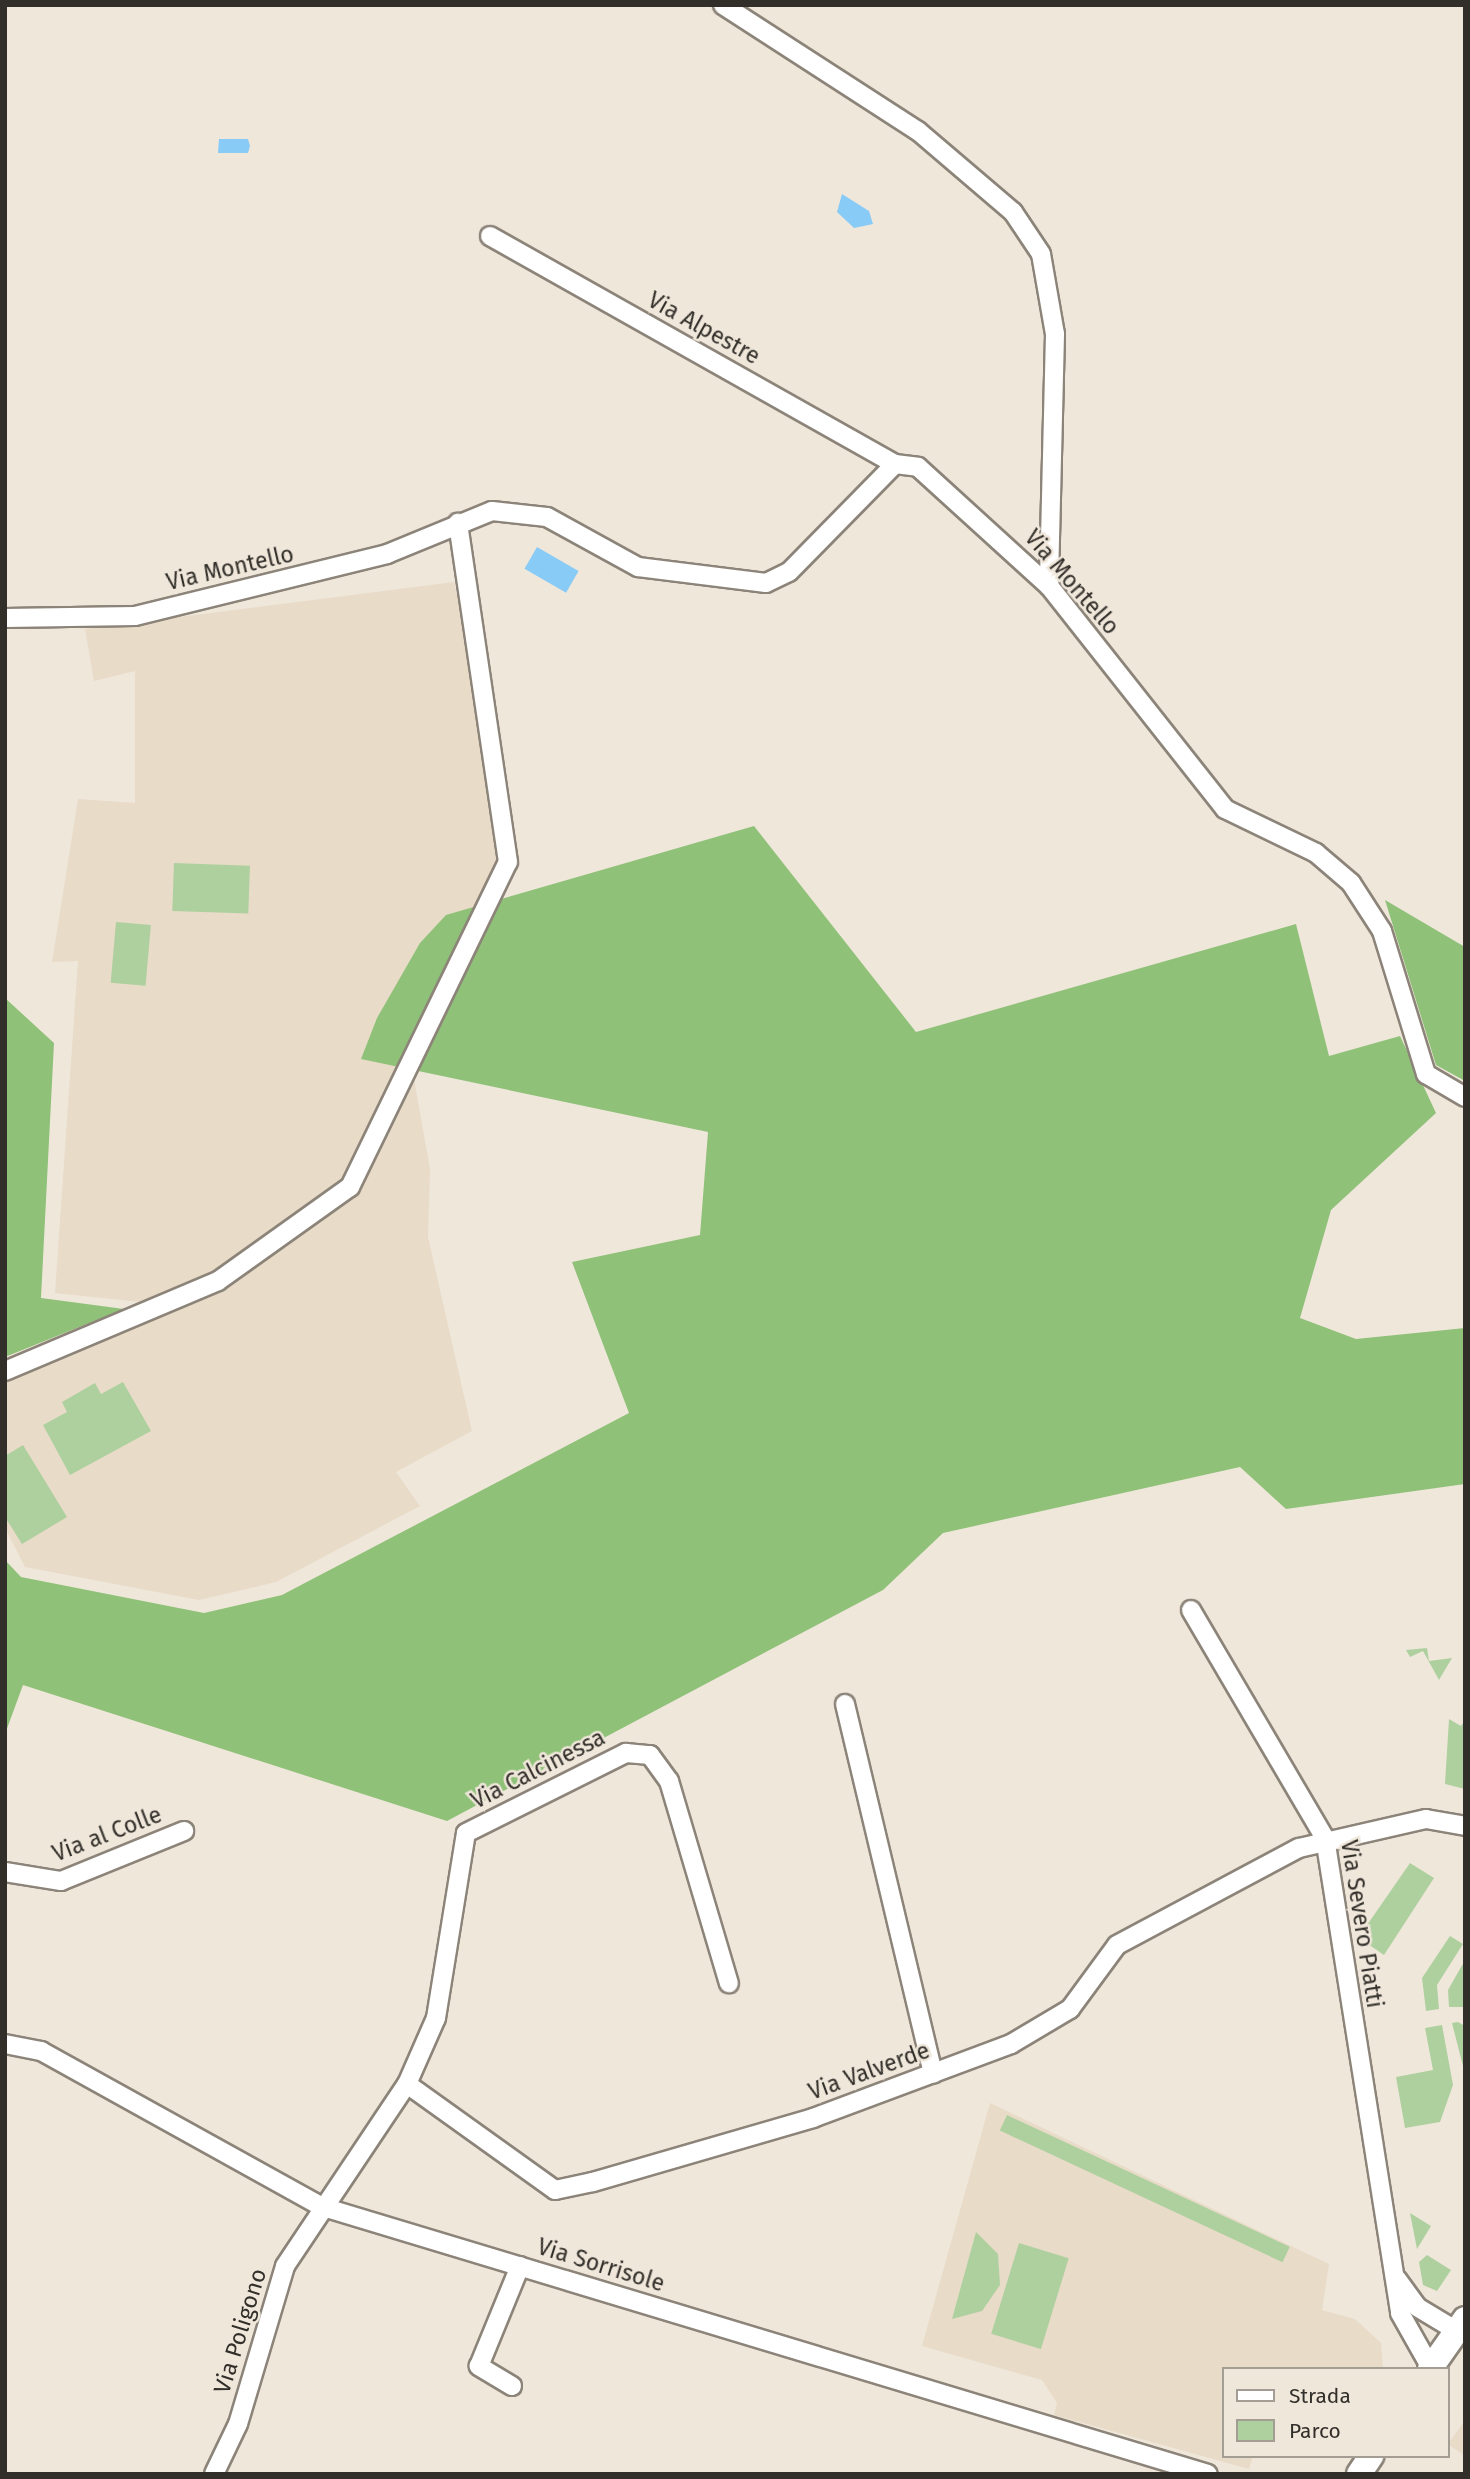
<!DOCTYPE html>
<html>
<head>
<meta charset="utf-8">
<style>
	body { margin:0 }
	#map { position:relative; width:1470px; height:2479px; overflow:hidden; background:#f0e7db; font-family:"Fira Sans",sans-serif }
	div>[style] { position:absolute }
	.built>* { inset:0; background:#e8dbc8 }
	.green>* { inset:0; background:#aed09f; transform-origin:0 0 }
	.forest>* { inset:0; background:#8fc178 }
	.water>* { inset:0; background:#88cbf6; transform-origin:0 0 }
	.roads { filter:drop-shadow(2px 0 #8c8479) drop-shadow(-2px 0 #8c8479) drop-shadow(0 2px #8c8479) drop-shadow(0 -2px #8c8479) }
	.minor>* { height:18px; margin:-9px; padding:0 9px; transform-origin:9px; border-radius:9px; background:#fff }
	.secondary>* { height:24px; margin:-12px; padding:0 12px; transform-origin:12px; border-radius:12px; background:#fff }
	span { translate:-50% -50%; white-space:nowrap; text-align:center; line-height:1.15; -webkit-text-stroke:5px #f0e7db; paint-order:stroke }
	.street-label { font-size:23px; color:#322f2a }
	.frame { position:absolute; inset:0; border:7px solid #322f2a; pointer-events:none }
	.legend { position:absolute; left:1222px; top:2367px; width:228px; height:91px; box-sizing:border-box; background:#f0e7db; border:2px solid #a49d94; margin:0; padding:9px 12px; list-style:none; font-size:21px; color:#322f2a }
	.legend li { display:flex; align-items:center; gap:14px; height:35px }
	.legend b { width:35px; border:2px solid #a49d94 }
</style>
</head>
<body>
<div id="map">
	<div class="built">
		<div style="clip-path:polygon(454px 582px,492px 750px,505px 845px,450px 1010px,414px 1079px,430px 1169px,428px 1237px,472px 1431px,396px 1472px,420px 1506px,276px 1582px,199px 1600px,25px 1567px,5px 1528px,5px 1372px,150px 1303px,55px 1293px,78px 961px,52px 962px,78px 799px,135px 803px,135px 671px,94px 681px,85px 629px)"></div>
		<div style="clip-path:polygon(990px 2103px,1329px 2264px,1322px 2310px,1355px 2319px,1381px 2343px,1383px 2369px,1223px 2369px,1223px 2456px,1253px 2456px,1249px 2469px,1054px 2415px,1057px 2403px,1042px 2380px,922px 2346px)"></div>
		<div style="clip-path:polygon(1465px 2420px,1465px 2456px,1448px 2444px)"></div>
	</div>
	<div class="green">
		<div style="left:174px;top:863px;width:76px;height:48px;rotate:2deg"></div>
		<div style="left:116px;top:922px;width:35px;height:61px;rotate:5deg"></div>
		<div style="clip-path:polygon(123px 1382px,151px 1431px,70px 1475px,43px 1425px,67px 1412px,62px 1402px,95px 1383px,101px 1394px)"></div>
		<div style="clip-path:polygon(23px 1445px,67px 1517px,22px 1544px,5px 1517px,5px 1456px)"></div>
		<div style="clip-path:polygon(1427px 1648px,1429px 1661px,1452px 1658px,1439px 1680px,1423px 1651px,1410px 1657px,1406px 1650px)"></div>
		<div style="clip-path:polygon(1449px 1719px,1461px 1726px,1465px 1720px,1465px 1789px,1445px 1784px)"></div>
		<div style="clip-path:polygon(1410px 1863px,1434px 1878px,1384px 1955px,1368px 1944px,1365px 1928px)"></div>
		<div style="clip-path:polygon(1450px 1936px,1463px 1944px,1437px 1985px,1439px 2009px,1426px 2011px,1422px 1978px)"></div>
		<div style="clip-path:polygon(1465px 1960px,1465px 2007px,1449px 2007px,1448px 1990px)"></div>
		<div style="clip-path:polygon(1458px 2022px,1465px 2026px,1465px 2074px,1452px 2023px)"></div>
		<div style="clip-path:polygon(1442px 2025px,1453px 2085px,1440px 2122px,1405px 2128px,1396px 2077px,1433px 2070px,1425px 2028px)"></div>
		<div style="left:1007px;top:2115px;width:312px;height:17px;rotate:25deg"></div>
		<div style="clip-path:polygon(1410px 2213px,1431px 2226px,1417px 2249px)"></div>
		<div style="clip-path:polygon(976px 2232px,998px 2254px,1000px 2285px,982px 2311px,952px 2319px)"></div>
		<div style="left:1019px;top:2243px;width:52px;height:95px;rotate:17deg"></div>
		<div style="clip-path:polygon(1427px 2255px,1451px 2270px,1437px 2291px,1423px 2285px,1419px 2262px)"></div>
	</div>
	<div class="forest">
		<div style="clip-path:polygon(754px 826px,916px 1032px,1296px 924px,1329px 1056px,1400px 1036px,1436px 1113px,1331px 1210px,1300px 1318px,1356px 1339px,1465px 1328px,1465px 1484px,1286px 1509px,1240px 1467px,943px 1533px,883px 1590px,447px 1821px,23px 1685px,5px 1734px,5px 1560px,21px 1577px,204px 1613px,282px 1595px,629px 1413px,572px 1262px,700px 1235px,708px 1132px,361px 1059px,377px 1018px,420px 943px,446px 915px)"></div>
		<div style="clip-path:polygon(1385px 900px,1465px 947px,1465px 1081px,1436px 1065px)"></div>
		<div style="clip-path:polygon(5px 998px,54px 1043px,41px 1298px,124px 1309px,5px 1357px)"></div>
	</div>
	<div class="water">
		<div style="clip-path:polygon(219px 139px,248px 139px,250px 146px,248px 153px,218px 153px)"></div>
		<div style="clip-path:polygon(842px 194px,869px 211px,873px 224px,854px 228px,837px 212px)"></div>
		<div style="left:537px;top:547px;width:48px;height:25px;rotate:30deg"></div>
	</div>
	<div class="roads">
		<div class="minor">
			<div style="left:723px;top:5px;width:232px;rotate:32.9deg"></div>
			<div style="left:918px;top:131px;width:125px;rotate:40.5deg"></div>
			<div style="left:1013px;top:212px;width:50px;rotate:56.3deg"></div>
			<div style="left:1041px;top:254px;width:81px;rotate:80.1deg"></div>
			<div style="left:1055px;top:334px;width:252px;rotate:91.4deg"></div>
			<div style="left:490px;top:236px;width:465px;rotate:29.4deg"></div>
			<div style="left:5px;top:618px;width:130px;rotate:-0.9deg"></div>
			<div style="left:135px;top:616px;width:260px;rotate:-13.8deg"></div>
			<div style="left:387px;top:554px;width:113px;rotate:-22.3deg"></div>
			<div style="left:492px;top:511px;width:55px;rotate:6.2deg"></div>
			<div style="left:547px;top:517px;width:104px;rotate:28.8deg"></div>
			<div style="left:638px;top:567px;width:129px;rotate:7.1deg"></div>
			<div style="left:766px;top:583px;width:25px;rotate:-26deg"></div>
			<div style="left:789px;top:572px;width:151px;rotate:-45.5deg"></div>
			<div style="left:895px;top:464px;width:23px;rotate:7deg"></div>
			<div style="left:918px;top:467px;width:177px;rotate:42.3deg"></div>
			<div style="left:1049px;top:586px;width:284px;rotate:51.7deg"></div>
			<div style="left:1225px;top:809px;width:101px;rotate:25.8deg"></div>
			<div style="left:1316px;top:853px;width:46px;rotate:40.6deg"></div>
			<div style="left:1351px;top:883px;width:57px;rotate:57.1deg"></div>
			<div style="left:1382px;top:931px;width:150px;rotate:72.9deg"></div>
			<div style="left:1426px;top:1074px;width:45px;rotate:30.5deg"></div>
			<div style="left:5px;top:1371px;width:231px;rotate:-22.9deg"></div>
			<div style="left:218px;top:1281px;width:162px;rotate:-35.5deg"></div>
			<div style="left:350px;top:1187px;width:361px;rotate:-64.1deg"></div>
			<div style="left:508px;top:862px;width:343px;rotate:-98.4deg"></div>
			<div style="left:1191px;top:1610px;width:264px;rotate:59.6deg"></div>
			<div style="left:1325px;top:1838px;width:481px;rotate:81deg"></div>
			<div style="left:1400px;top:2313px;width:63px;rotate:60.6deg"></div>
			<div style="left:845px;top:1704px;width:380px;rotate:76.6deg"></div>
			<div style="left:5px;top:1872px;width:57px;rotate:9.1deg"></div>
			<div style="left:61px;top:1881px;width:133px;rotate:-22.1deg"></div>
			<div style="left:5px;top:2044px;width:37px;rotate:11deg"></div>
			<div style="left:41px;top:2051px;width:322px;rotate:29deg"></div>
			<div style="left:323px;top:2207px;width:924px;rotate:16.79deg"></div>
			<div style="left:407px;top:2084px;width:72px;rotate:-66.3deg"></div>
			<div style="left:436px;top:2018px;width:187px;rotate:-80.8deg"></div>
			<div style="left:466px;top:1833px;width:179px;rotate:-26.6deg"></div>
			<div style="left:626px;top:1753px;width:24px;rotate:5deg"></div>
			<div style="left:650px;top:1755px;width:32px;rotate:54deg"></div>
			<div style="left:669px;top:1781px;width:211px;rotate:73.5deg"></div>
			<div style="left:1397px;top:2279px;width:34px;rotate:54deg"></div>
			<div style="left:1417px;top:2307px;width:47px;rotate:31deg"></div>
			<div style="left:512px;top:2386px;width:39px;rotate:-149deg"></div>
			<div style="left:479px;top:2366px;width:108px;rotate:-67.7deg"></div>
			<div style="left:214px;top:2474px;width:55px;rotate:-64.4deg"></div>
			<div style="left:238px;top:2424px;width:165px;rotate:-73.4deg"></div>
			<div style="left:285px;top:2266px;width:219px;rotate:-56.2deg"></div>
			<div style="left:407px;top:2084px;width:182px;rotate:35.6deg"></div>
			<div style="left:555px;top:2190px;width:39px;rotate:-12deg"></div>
			<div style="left:593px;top:2182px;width:229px;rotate:-16.2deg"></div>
			<div style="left:813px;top:2118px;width:211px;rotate:-20.5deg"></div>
			<div style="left:1011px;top:2044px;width:69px;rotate:-30.7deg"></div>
			<div style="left:1070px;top:2009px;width:79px;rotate:-53.7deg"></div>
			<div style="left:1117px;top:1945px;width:206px;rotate:-28.1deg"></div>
			<div style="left:1299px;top:1848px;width:130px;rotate:-12.9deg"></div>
			<div style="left:1426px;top:1819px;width:40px;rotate:10deg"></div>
		</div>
		<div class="secondary">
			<div style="left:1430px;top:2369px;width:61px;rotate:-55deg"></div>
			<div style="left:1359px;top:2474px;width:22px;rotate:-56deg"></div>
		</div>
	</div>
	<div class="street-label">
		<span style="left:704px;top:328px;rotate:29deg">Via Alpestre</span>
		<span style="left:230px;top:568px;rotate:-13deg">Via Montello</span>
		<span style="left:1072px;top:582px;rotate:49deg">Via Montello</span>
		<span style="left:538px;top:1769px;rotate:-27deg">Via Calcinessa</span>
		<span style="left:107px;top:1834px;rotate:-21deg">Via al Colle</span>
		<span style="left:1362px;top:1924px;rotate:81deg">Via Severo Piatti</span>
		<span style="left:869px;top:2071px;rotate:-20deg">Via Valverde</span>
		<span style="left:601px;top:2265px;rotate:17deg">Via Sorrisole</span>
		<span style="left:240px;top:2331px;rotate:-73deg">Via Poligono</span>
	</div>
	<div class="frame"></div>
	<ul class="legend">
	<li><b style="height:9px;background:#fff"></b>Strada</li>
	<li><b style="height:19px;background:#aed09f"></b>Parco</li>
	</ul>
</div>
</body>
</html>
